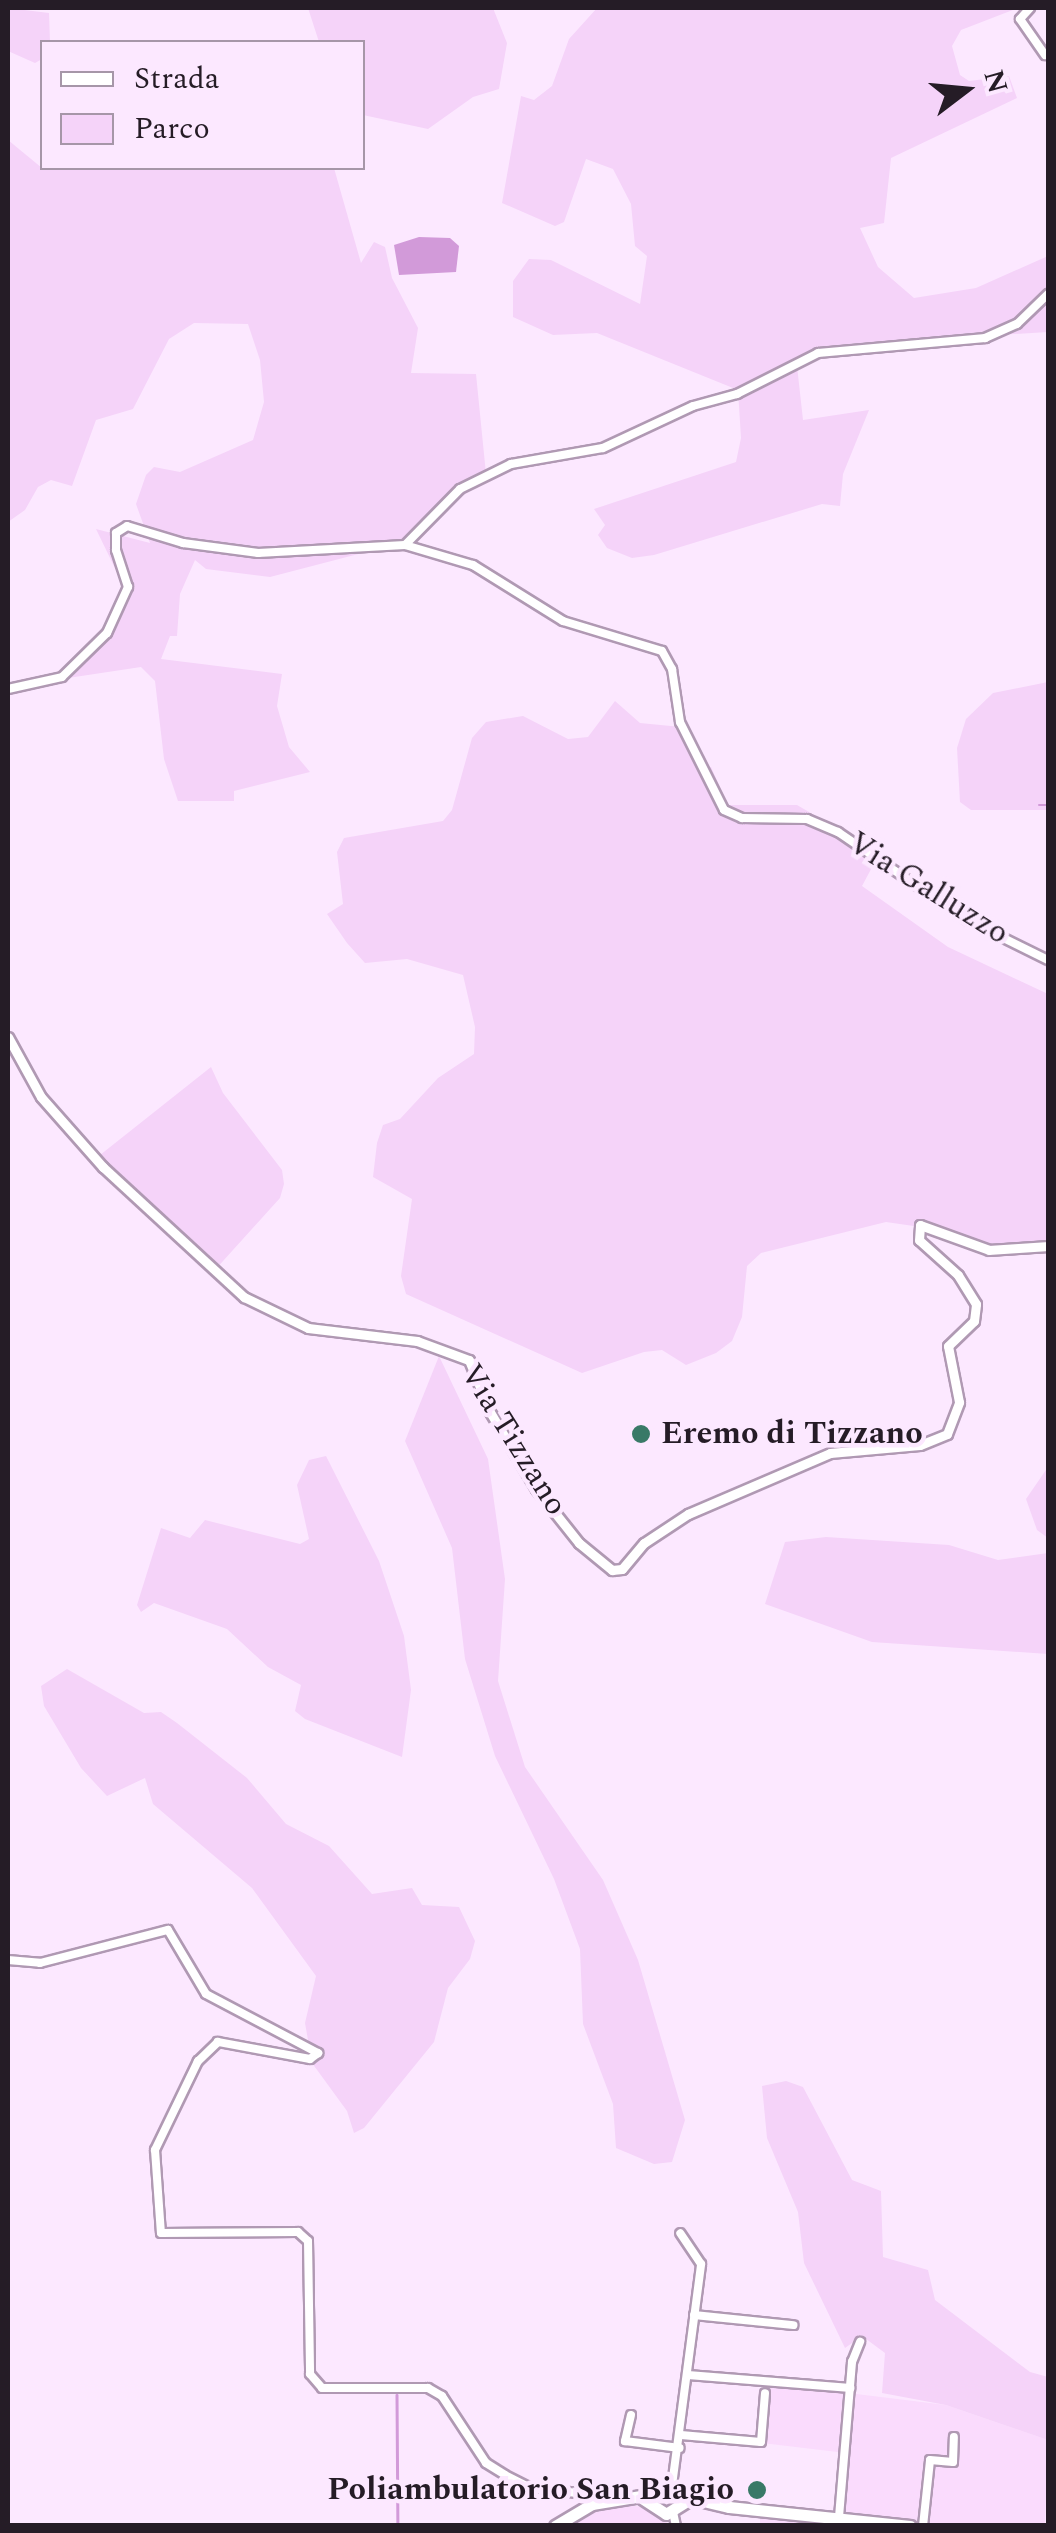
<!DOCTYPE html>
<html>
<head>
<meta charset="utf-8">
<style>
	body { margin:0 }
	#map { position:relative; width:1056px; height:2533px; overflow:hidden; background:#fce8ff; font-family:Spectral,serif }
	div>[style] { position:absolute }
	.built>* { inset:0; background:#fadbfd }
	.green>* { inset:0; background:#f5d3f9 }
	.water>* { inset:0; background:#d29ad9 }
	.stream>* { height:2.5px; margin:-1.25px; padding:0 1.25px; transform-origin:1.25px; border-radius:1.25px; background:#d29ad9 }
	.roads { filter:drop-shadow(2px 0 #b099b3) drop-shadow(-2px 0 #b099b3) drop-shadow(0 2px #b099b3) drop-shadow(0 -2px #b099b3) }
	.minor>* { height:8px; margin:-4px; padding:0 4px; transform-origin:4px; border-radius:4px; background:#fff }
	.tertiary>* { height:9px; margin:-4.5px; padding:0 4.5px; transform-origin:4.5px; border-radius:4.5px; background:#fff }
	.primary>* { height:11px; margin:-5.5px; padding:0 5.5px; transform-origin:5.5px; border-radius:5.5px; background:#fff }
	.dots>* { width:28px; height:28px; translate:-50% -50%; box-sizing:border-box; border:5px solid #fce8ff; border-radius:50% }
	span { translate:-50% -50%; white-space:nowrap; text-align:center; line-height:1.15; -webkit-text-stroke:9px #fce8ff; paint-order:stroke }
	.street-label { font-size:32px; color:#251c26 }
	.poi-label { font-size:32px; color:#251c26; font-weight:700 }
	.left { translate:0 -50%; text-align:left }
	.right { translate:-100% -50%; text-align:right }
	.frame { position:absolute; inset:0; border:10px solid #251c26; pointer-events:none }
	.legend { position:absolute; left:40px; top:40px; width:325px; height:130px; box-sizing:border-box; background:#fce8ff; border:2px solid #a696a8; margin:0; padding:12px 18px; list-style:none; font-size:30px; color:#251c26 }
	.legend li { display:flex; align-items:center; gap:20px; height:50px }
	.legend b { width:50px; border:2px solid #a696a8 }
	.north { position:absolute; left:916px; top:40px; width:100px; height:100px; -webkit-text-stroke:8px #fce8ff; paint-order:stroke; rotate:74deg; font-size:28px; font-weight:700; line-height:40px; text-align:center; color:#251c26 }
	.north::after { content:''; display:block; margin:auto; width:35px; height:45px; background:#251c26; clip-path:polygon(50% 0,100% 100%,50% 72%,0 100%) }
</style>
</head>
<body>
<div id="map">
	<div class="built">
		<div style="clip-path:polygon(767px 2383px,946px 2405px,1048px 2440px,1045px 2525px,760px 2526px,760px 2507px,839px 2511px,846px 2453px,761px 2443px)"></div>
		<div style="clip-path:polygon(603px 2501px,641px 2507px,671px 2525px,556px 2526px)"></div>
	</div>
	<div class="green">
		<div style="clip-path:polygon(8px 8px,49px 13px,50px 42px,42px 42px,42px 59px,35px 63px,8px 51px)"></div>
		<div style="clip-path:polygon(308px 8px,493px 8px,507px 43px,499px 89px,473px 97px,428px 129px,363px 115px,362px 42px,319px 42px)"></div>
		<div style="clip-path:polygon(597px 8px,1018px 8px,961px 30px,952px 46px,960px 75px,969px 81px,1009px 76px,1017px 98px,891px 158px,884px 223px,860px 228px,878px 267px,914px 298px,976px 288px,1048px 256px,1048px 332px,850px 344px,796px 357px,803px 420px,869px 410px,843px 474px,840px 506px,822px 504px,654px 555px,632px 558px,607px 548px,598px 535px,605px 525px,594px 509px,736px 462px,741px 438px,738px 390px,597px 333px,553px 335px,513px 317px,513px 281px,529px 259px,551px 260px,640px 304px,647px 256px,635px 246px,631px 204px,613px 169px,586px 159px,564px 222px,555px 226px,502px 203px,521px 96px,534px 100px,552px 86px,569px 39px)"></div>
		<div style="clip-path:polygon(8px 140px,42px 168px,334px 168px,361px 263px,374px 242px,385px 247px,392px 278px,418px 328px,411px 373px,476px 374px,486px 474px,439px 503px,412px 540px,270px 577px,206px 569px,195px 560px,180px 594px,177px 636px,170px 636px,161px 659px,282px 674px,277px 706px,289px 747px,310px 772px,234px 791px,234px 801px,178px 801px,164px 759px,155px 681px,141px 667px,68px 678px,108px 631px,127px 593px,96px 529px,150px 543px,136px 504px,146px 475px,154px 467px,180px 472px,253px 440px,264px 402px,260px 360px,248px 324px,194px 323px,169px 339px,133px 409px,96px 420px,72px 486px,51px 480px,38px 487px,25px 510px,8px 522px)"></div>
		<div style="clip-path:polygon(1048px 682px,1048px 810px,971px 810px,960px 802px,957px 748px,966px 719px,993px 693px)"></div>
		<div style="clip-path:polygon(615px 701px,640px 723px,681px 727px,697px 766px,711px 767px,728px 805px,797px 805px,847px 834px,877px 841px,877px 858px,862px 886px,948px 947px,1048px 994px,1048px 1245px,993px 1252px,941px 1230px,886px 1222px,761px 1253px,747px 1266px,742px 1317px,732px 1341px,716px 1353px,686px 1365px,662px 1350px,644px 1352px,582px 1373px,406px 1294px,401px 1276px,412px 1199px,373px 1177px,377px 1143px,383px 1125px,400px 1119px,438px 1078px,474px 1054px,475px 1027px,463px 975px,407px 959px,365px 963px,347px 943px,327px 914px,343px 904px,337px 852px,344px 838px,443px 821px,452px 810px,472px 738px,486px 722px,523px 716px,568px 739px,588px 737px)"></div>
		<div style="clip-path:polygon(211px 1067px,223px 1093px,282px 1170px,284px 1184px,280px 1198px,214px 1271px,186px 1252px,95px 1159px)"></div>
		<div style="clip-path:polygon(439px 1356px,488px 1459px,505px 1579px,498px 1681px,525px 1767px,603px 1880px,638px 1960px,685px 2120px,672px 2162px,654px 2164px,616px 2148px,613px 2104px,583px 2024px,580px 1949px,554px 1879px,495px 1756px,465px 1659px,452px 1548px,405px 1441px)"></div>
		<div style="clip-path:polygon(326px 1456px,379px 1561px,404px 1636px,411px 1690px,402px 1757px,305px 1719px,295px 1711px,301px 1685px,268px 1667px,227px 1629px,154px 1603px,141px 1612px,137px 1605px,161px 1528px,190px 1538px,205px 1520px,300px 1544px,309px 1539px,297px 1485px,309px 1460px)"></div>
		<div style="clip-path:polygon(1048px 1467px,1048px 1538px,1037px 1530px,1026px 1499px)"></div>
		<div style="clip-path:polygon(826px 1537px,949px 1545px,998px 1560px,1048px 1553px,1048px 1654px,872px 1642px,765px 1604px,785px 1542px)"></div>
		<div style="clip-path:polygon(67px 1669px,144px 1713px,161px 1712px,177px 1723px,247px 1778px,286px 1824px,329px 1846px,372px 1894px,412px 1888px,422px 1905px,459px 1907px,475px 1941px,470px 1959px,448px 1988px,434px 2042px,364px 2128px,354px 2133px,347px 2111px,312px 2063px,305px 2023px,316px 1976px,252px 1888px,153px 1804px,145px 1778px,107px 1796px,81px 1768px,44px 1706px,41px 1686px)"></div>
		<div style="clip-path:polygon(786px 2081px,803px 2087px,852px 2180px,881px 2191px,883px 2257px,928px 2270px,935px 2300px,1030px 2372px,1048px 2377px,1048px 2440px,946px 2405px,882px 2393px,885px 2353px,862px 2336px,845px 2348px,804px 2263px,798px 2212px,767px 2138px,762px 2086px)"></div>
	</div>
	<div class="water">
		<div style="clip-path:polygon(419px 237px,450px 238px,459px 246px,456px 272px,399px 275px,394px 245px)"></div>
	</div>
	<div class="stream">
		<div style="left:1039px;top:805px;width:9px"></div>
		<div style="left:397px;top:2395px;width:131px;rotate:89.6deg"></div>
	</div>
	<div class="roads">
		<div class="minor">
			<div style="left:1030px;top:8px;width:15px;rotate:132deg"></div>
			<div style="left:1020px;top:19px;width:44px;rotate:55.2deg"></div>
			<div style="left:405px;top:545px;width:71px;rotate:16.4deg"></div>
			<div style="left:473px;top:565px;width:106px;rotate:31.9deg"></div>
			<div style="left:563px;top:621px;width:103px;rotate:16.9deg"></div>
			<div style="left:662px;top:651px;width:21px;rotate:61deg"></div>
			<div style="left:672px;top:669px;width:54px;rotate:81.4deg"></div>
			<div style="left:680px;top:722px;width:98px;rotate:63.4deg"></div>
			<div style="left:724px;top:810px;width:20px;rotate:24deg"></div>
			<div style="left:742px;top:818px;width:65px;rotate:0.9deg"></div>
			<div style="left:807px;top:819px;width:34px;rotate:23deg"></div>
			<div style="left:838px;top:832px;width:156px;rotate:34.3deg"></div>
			<div style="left:967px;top:920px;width:90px;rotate:26.3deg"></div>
			<div style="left:8px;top:689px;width:55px;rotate:-12.5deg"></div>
			<div style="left:62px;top:677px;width:63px;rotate:-44.4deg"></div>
			<div style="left:107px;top:633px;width:51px;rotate:-65.5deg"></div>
			<div style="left:128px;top:587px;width:39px;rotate:-108deg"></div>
			<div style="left:116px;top:550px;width:17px;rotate:-90deg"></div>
			<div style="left:116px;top:533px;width:13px;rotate:-32deg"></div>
			<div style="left:127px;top:526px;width:59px;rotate:16.9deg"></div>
			<div style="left:183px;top:543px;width:76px;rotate:7.6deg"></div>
			<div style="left:258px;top:553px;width:147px;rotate:-3.1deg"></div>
			<div style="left:405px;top:545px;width:78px;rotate:-45.5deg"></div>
			<div style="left:460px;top:489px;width:57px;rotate:-26.1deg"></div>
			<div style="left:511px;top:464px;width:93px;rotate:-9.9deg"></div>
			<div style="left:603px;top:448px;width:99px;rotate:-25deg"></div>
			<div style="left:693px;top:406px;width:46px;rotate:-15.3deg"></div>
			<div style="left:737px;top:394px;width:91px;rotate:-26.8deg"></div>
			<div style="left:818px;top:353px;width:168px;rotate:-5.1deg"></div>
			<div style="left:985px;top:338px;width:35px;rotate:-24deg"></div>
			<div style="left:1017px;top:324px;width:43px;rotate:-44.1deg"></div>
			<div style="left:8px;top:1960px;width:32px;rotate:5deg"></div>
			<div style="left:40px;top:1963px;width:132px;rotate:-14.5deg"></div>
			<div style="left:168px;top:1930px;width:74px;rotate:59.3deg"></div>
			<div style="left:206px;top:1994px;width:127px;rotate:27.8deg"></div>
			<div style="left:318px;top:2053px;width:10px;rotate:143deg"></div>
			<div style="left:310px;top:2059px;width:94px;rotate:-169.5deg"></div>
			<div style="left:218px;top:2042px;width:28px;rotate:136deg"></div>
			<div style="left:198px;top:2061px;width:99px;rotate:115.8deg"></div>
			<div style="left:155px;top:2150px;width:83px;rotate:85.9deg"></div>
			<div style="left:161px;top:2233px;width:137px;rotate:-0.4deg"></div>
			<div style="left:298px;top:2232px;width:13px;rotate:42deg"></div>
			<div style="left:308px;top:2241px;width:133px;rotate:89.1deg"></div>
			<div style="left:310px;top:2374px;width:18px;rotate:49deg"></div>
			<div style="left:322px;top:2388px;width:106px"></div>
			<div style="left:428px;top:2388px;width:16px;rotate:30deg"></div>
			<div style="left:442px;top:2396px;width:80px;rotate:56.7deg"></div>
			<div style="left:486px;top:2463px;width:22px;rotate:32deg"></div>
			<div style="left:505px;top:2475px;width:25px;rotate:27deg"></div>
			<div style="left:527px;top:2486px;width:85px;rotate:8.1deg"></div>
			<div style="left:694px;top:2315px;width:100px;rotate:5.8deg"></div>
			<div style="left:688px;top:2375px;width:163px;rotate:4.6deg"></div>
			<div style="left:631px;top:2415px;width:27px;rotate:103deg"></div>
			<div style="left:625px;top:2441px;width:55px;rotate:7.3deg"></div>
			<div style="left:681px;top:2435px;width:80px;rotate:5deg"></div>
			<div style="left:761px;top:2442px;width:49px;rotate:-85.3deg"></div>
			<div style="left:671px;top:2493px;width:231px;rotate:-82.5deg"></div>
			<div style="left:701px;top:2264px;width:37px;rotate:-124deg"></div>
			<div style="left:673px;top:2512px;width:14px;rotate:78deg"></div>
			<div style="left:839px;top:2517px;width:156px;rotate:-85.2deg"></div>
			<div style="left:852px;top:2362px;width:22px;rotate:-68deg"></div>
			<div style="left:923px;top:2526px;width:66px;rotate:-83.9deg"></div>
			<div style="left:930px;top:2460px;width:23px;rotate:5deg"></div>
			<div style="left:953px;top:2462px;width:25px;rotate:-88deg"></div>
		</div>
		<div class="tertiary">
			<div style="left:8px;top:1037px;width:68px;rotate:61.2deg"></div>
			<div style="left:41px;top:1097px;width:94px;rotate:48.5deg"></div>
			<div style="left:103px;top:1167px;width:192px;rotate:42.7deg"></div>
			<div style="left:244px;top:1297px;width:71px;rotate:25.8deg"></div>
			<div style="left:308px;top:1328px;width:110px;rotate:6.8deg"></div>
			<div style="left:417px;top:1341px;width:55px;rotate:20.1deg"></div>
			<div style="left:469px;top:1360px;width:56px;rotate:68deg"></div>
			<div style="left:490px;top:1412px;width:90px;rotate:59.1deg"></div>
			<div style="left:536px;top:1489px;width:69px;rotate:51.5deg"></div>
			<div style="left:579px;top:1543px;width:43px;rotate:39.3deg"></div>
			<div style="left:612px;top:1570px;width:10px;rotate:-6deg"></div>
			<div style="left:622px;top:1569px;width:34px;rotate:-50deg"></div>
			<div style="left:644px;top:1543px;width:53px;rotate:-33.4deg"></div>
			<div style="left:688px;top:1514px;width:155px;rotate:-23.2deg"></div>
			<div style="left:830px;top:1453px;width:90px;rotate:-5.1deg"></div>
			<div style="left:920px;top:1445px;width:29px;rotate:-22deg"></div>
			<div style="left:947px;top:1434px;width:34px;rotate:-69deg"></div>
			<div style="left:959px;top:1402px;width:57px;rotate:-101.1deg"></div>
			<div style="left:948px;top:1346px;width:36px;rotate:-44deg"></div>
			<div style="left:974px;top:1321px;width:17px;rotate:-83deg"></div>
			<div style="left:976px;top:1304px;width:34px;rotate:-122deg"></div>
			<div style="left:958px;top:1275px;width:52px;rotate:-138.1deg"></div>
			<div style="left:919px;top:1240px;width:15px;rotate:-86deg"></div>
			<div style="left:920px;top:1225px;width:73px;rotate:19.9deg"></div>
			<div style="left:989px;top:1250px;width:59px;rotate:-3.9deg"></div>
		</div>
		<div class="primary">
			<div style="left:643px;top:2499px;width:27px;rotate:33deg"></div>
			<div style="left:666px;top:2514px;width:25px;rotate:-32deg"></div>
			<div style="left:555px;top:2526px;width:43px;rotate:-30.7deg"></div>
			<div style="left:592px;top:2504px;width:74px;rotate:-9.3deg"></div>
			<div style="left:665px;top:2492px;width:66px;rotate:13.2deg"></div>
			<div style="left:729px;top:2507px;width:182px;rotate:6deg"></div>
		</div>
	</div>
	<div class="dots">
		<div style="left:641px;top:1434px;background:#397967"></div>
		<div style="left:757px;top:2490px;background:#397967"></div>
	</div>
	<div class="street-label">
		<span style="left:928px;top:889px;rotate:32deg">Via Galluzzo</span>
		<span style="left:513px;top:1440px;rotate:58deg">Via Tizzano</span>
	</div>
	<div class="poi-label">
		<span class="left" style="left:661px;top:1434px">Eremo di Tizzano</span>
		<span class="right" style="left:734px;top:2490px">Poliambulatorio San Biagio</span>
	</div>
	<div class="frame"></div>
	<ul class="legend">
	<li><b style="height:12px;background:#fff"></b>Strada</li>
	<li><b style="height:28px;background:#f5d3f9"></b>Parco</li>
	</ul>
	<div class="north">N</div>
</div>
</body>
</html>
